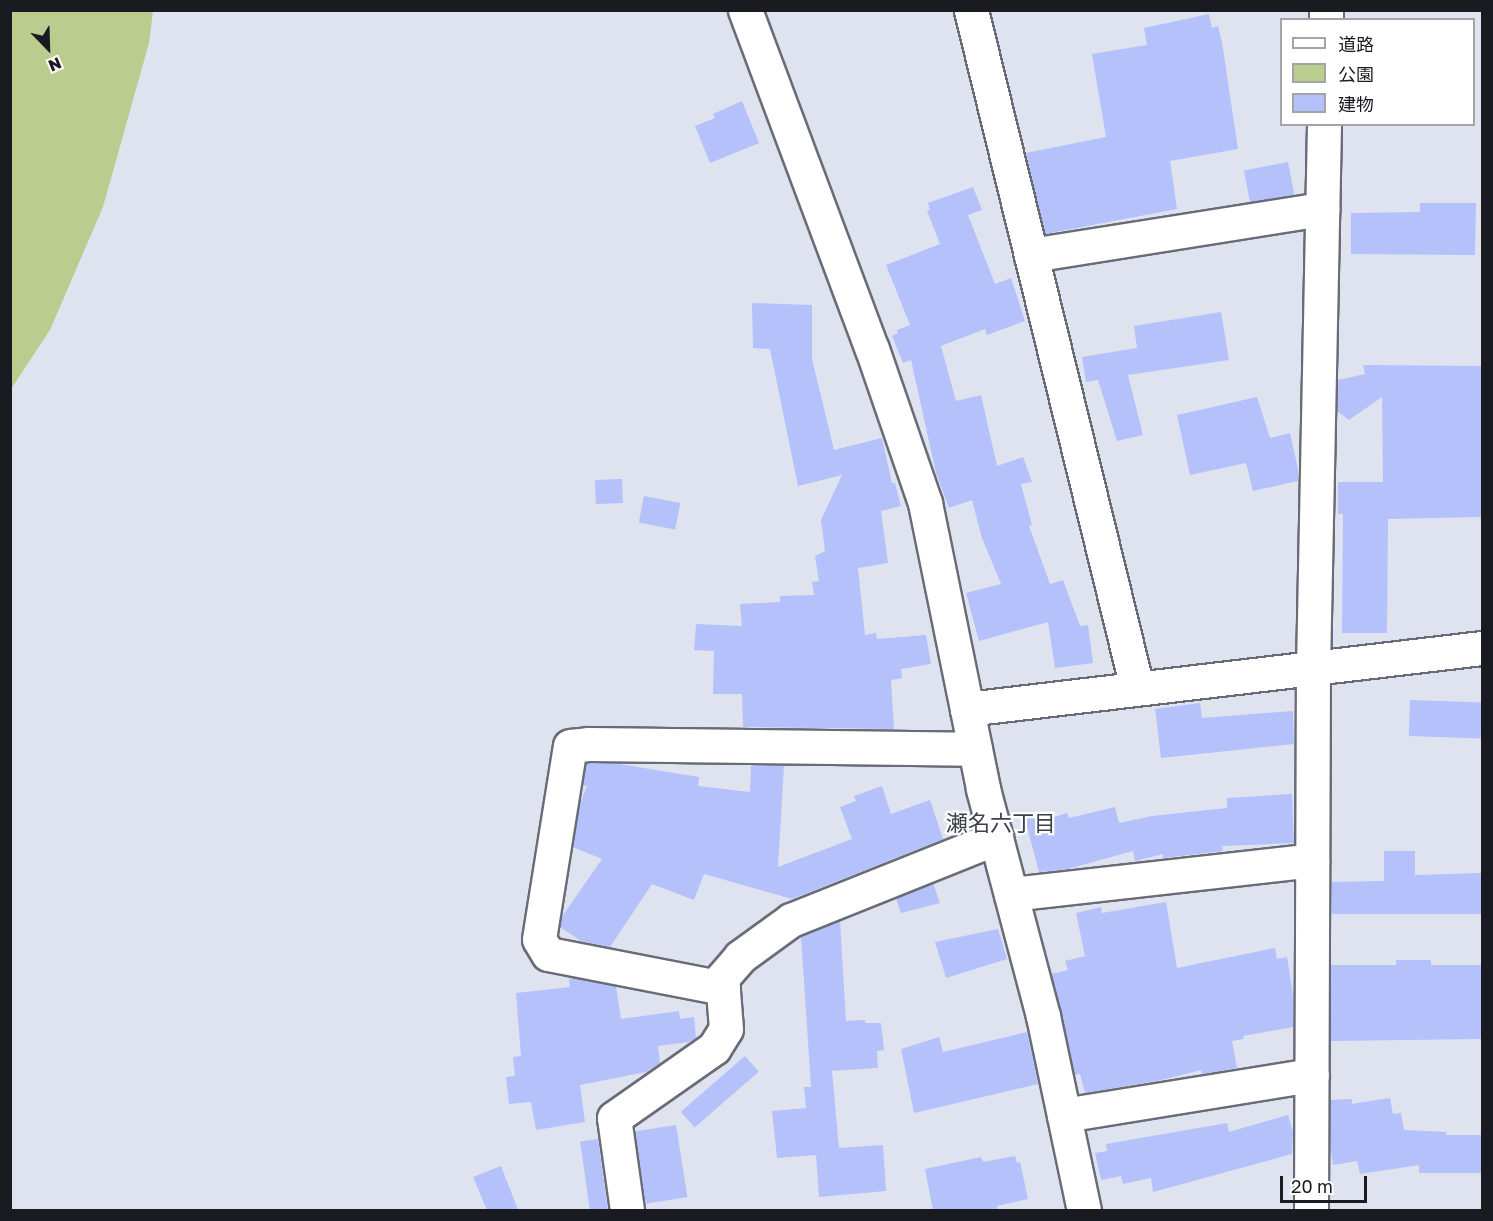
<!DOCTYPE html>
<html>
<head>
<meta charset="utf-8">
<style>
	body { margin:0 }
	#map { position:relative; width:1493px; height:1221px; overflow:hidden; background:#dfe3f0; font-family:"Golos Text","Noto Sans JP",sans-serif }
	div>[style] { position:absolute }
	.green>* { inset:0; background:#bbcd8e }
	.building>* { inset:0; background:#b4c1fa; transform-origin:0 0 }
	.roads { filter:drop-shadow(2px 0 #696c77) drop-shadow(-2px 0 #696c77) drop-shadow(0 2px #696c77) drop-shadow(0 -2px #696c77) }
	.minor>* { height:33px; margin:-16.5px; padding:0 16.5px; transform-origin:16.5px; border-radius:16.5px; background:#fff }
	.tertiary>* { height:33px; margin:-16.5px; padding:0 16.5px; transform-origin:16.5px; border-radius:16.5px; background:#fff }
	span { translate:-50% -50%; white-space:nowrap; text-align:center; line-height:1.15; -webkit-text-stroke:4.5px #fff; paint-order:stroke }
	.neighbourhood-label { font-size:22px; color:#3e414b }
	.frame { position:absolute; inset:0; border:12px solid #1a1b20; pointer-events:none }
	.legend { position:absolute; left:1280px; top:18px; width:195px; height:108px; box-sizing:border-box; background:#fff; border:2px solid #a3a4a6; margin:0; padding:8px 10px; list-style:none; font-size:18px; color:#1a1b20 }
	.legend li { display:flex; align-items:center; gap:12px; height:30px }
	.legend b { width:30px; border:2px solid #a3a4a6 }
	.north { position:absolute; left:18px; top:18px; width:60px; height:60px; -webkit-text-stroke:4px #fff; paint-order:stroke; rotate:157deg; font-size:16px; font-weight:700; line-height:24px; text-align:center; color:#1a1b20 }
	.north::after { content:''; display:block; margin:auto; width:21px; height:27px; background:#1a1b20; clip-path:polygon(50% 0,100% 100%,50% 72%,0 100%) }
	.scale { position:absolute; left:1280px; top:1176px; width:87px; height:27px; box-sizing:border-box; border:3px solid #1a1b20; border-top:0; padding-left:8px; font-size:18px; line-height:21px; white-space:nowrap; color:#1a1b20; -webkit-text-stroke:4px #fff; paint-order:stroke }
</style>
</head>
<body>
<div id="map">
	<div class="green">
		<div style="clip-path:polygon(11px 10px,153px 11px,149px 43px,103px 207px,50px 330px,11px 389px)"></div>
	</div>
	<div class="building">
		<div style="clip-path:polygon(1209px 14px,1212px 28px,1218px 26px,1222px 42px,1238px 149px,1170px 161px,1177px 209px,1045px 234px,1026px 153px,1106px 137px,1092px 54px,1147px 45px,1144px 28px)"></div>
		<div style="clip-path:polygon(742px 101px,759px 143px,710px 163px,695px 126px,715px 118px,713px 114px)"></div>
		<div style="left:1288px;top:162px;width:33px;height:45px;rotate:79deg"></div>
		<div style="clip-path:polygon(973px 187px,982px 210px,968px 215px,995px 284px,1011px 278px,1025px 321px,987px 335px,985px 329px,941px 346px,956px 401px,981px 395px,997px 466px,1023px 457px,1032px 482px,1021px 484px,1032px 525px,1029px 526px,1050px 584px,1063px 580px,1080px 626px,1088px 625px,1093px 663px,1055px 668px,1048px 622px,979px 641px,966px 593px,1001px 584px,982px 538px,972px 500px,949px 508px,936px 473px,911px 360px,903px 363px,892px 336px,898px 333px,897px 330px,910px 325px,886px 265px,940px 244px,927px 211px,930px 210px,928px 203px)"></div>
		<div style="clip-path:polygon(1420px 203px,1476px 203px,1475px 255px,1351px 254px,1351px 213px,1420px 212px)"></div>
		<div style="clip-path:polygon(752px 303px,812px 305px,812px 359px,834px 450px,882px 438px,892px 483px,895px 483px,901px 506px,881px 511px,888px 563px,858px 568px,865px 635px,876px 633px,877px 639px,926px 635px,931px 664px,901px 669px,902px 678px,891px 680px,894px 729px,743px 727px,742px 694px,713px 694px,714px 651px,694px 650px,696px 624px,742px 626px,740px 604px,780px 602px,780px 596px,814px 595px,812px 582px,819px 581px,815px 556px,825px 551px,821px 520px,842px 475px,798px 486px,770px 349px,753px 348px)"></div>
		<div style="clip-path:polygon(1221px 312px,1229px 360px,1128px 375px,1143px 435px,1117px 441px,1098px 380px,1086px 382px,1082px 357px,1137px 348px,1134px 326px)"></div>
		<div style="clip-path:polygon(1363px 365px,1482px 366px,1482px 517px,1388px 519px,1387px 633px,1342px 633px,1343px 514px,1338px 514px,1338px 482px,1383px 482px,1382px 397px,1349px 420px,1337px 411px,1338px 380px,1365px 374px)"></div>
		<div style="clip-path:polygon(1257px 397px,1270px 438px,1290px 433px,1298px 469px,1298px 481px,1253px 491px,1246px 463px,1190px 475px,1177px 415px)"></div>
		<div style="left:622px;top:479px;width:24px;height:27px;rotate:88deg"></div>
		<div style="left:644px;top:496px;width:37px;height:27px;rotate:11deg"></div>
		<div style="left:1410px;top:700px;width:72px;height:36px;rotate:2deg"></div>
		<div style="clip-path:polygon(1200px 703px,1202px 718px,1293px 711px,1294px 744px,1161px 758px,1155px 709px)"></div>
		<div style="clip-path:polygon(586px 763px,613px 763px,699px 777px,698px 786px,750px 792px,751px 765px,784px 765px,778px 867px,852px 839px,840px 807px,856px 801px,854px 796px,882px 786px,891px 814px,930px 800px,943px 839px,792px 899px,704px 874px,694px 900px,652px 884px,610px 947px,581px 941px,560px 927px,561px 918px,602px 859px,573px 847px,579px 806px,587px 786px,583px 786px)"></div>
		<div style="clip-path:polygon(1292px 794px,1294px 843px,1222px 846px,1223px 851px,1163px 858px,1163px 854px,1135px 861px,1133px 851px,1068px 869px,1039px 872px,1025px 819px,1052px 812px,1054px 817px,1067px 813px,1069px 818px,1115px 807px,1119px 823px,1152px 816px,1227px 808px,1227px 798px)"></div>
		<div style="clip-path:polygon(1384px 851px,1415px 851px,1415px 875px,1482px 873px,1482px 914px,1332px 914px,1331px 882px,1384px 881px)"></div>
		<div style="clip-path:polygon(933px 883px,940px 903px,901px 913px,896px 898px)"></div>
		<div style="clip-path:polygon(1166px 902px,1177px 968px,1275px 948px,1277px 959px,1287px 957px,1293px 996px,1293px 1027px,1243px 1036px,1244px 1039px,1232px 1041px,1237px 1068px,1202px 1074px,1201px 1070px,1161px 1080px,1085px 1093px,1080px 1074px,1075px 1075px,1051px 974px,1068px 970px,1065px 961px,1085px 956px,1076px 913px,1101px 907px,1102px 913px)"></div>
		<div style="clip-path:polygon(840px 921px,846px 1021px,865px 1020px,865px 1023px,881px 1023px,884px 1050px,877px 1051px,878px 1068px,832px 1071px,839px 1148px,883px 1145px,886px 1191px,819px 1197px,816px 1155px,777px 1158px,772px 1111px,806px 1108px,804px 1087px,811px 1087px,801px 936px)"></div>
		<div style="clip-path:polygon(998px 929px,1007px 959px,946px 978px,935px 942px)"></div>
		<div style="clip-path:polygon(1396px 960px,1431px 960px,1431px 965px,1482px 965px,1482px 1039px,1330px 1041px,1331px 965px,1396px 965px)"></div>
		<div style="clip-path:polygon(575px 978px,616px 986px,621px 1019px,679px 1011px,680px 1019px,694px 1017px,696px 1038px,689px 1042px,658px 1046px,660px 1063px,646px 1072px,580px 1085px,585px 1122px,536px 1130px,531px 1102px,509px 1104px,506px 1077px,515px 1076px,513px 1057px,521px 1056px,516px 993px,570px 987px,569px 979px)"></div>
		<div style="clip-path:polygon(1027px 1032px,1038px 1084px,914px 1113px,901px 1049px,939px 1037px,943px 1052px)"></div>
		<div style="left:745px;top:1056px;width:21px;height:85px;rotate:49deg"></div>
		<div style="clip-path:polygon(1390px 1098px,1393px 1114px,1401px 1113px,1404px 1130px,1446px 1132px,1446px 1135px,1482px 1135px,1482px 1173px,1419px 1173px,1419px 1165px,1360px 1174px,1357px 1161px,1333px 1165px,1330px 1144px,1330px 1100px,1352px 1099px,1352px 1104px)"></div>
		<div style="clip-path:polygon(1288px 1115px,1293px 1132px,1292px 1154px,1153px 1192px,1151px 1178px,1123px 1184px,1121px 1176px,1101px 1180px,1095px 1153px,1107px 1151px,1106px 1144px,1227px 1123px,1229px 1132px)"></div>
		<div style="left:676px;top:1125px;width:73px;height:42px;rotate:81deg"></div>
		<div style="left:598px;top:1139px;width:72px;height:18px;rotate:82deg"></div>
		<div style="clip-path:polygon(1015px 1156px,1017px 1163px,1020px 1162px,1028px 1199px,997px 1206px,998px 1210px,933px 1210px,925px 1169px,981px 1157px,983px 1162px)"></div>
		<div style="clip-path:polygon(501px 1166px,518px 1210px,487px 1210px,473px 1177px)"></div>
	</div>
	<div class="roads">
		<div class="minor">
			<div style="left:971px;top:10px;width:698px;rotate:76.24deg"></div>
			<div style="left:1326px;top:20px;width:10px;rotate:-90deg"></div>
			<div style="left:1031px;top:255px;width:295px;rotate:-9deg"></div>
			<div style="left:967px;top:709px;width:519px;rotate:-6.76deg"></div>
			<div style="left:1011px;top:894px;width:303px;rotate:-6.4deg"></div>
			<div style="left:723px;top:988px;width:178px;rotate:-169deg"></div>
			<div style="left:548px;top:954px;width:17px;rotate:-121deg"></div>
			<div style="left:539px;top:939px;width:195px;rotate:-80.9deg"></div>
			<div style="left:570px;top:746px;width:18px;rotate:-6deg"></div>
			<div style="left:588px;top:744px;width:387px;rotate:0.7deg"></div>
			<div style="left:1064px;top:1115px;width:251px;rotate:-9.2deg"></div>
			<div style="left:627px;top:1210px;width:93px;rotate:-98deg"></div>
			<div style="left:614px;top:1118px;width:122px;rotate:-35deg"></div>
			<div style="left:714px;top:1048px;width:22px;rotate:-58deg"></div>
			<div style="left:726px;top:1029px;width:51px;rotate:-94.5deg"></div>
			<div style="left:722px;top:978px;width:28px;rotate:-49deg"></div>
			<div style="left:740px;top:957px;width:63px;rotate:-36deg"></div>
			<div style="left:791px;top:920px;width:221px;rotate:-21.8deg"></div>
			<div style="left:1311px;top:1210px;width:542px;rotate:-89.79deg"></div>
			<div style="left:1313px;top:668px;width:544px;rotate:-88.84deg"></div>
		</div>
		<div class="tertiary">
			<div style="left:745px;top:10px;width:362px;rotate:69.5deg"></div>
			<div style="left:872px;top:349px;width:163px;rotate:71deg"></div>
			<div style="left:925px;top:503px;width:292px;rotate:78.5deg"></div>
			<div style="left:983px;top:789px;width:235px;rotate:75.2deg"></div>
			<div style="left:1043px;top:1016px;width:198px;rotate:78.1deg"></div>
		</div>
	</div>
	<div class="neighbourhood-label">
		<span style="left:1001px;top:823px">瀬名六丁目</span>
	</div>
	<div class="frame"></div>
	<ul class="legend">
	<li><b style="height:8px;background:#fff"></b>道路</li>
	<li><b style="height:16px;background:#bbcd8e"></b>公園</li>
	<li><b style="height:16px;background:#b4c1fa"></b>建物</li>
	</ul>
	<div class="north">N</div>
	<div class="scale">20 m</div>
</div>
</body>
</html>
